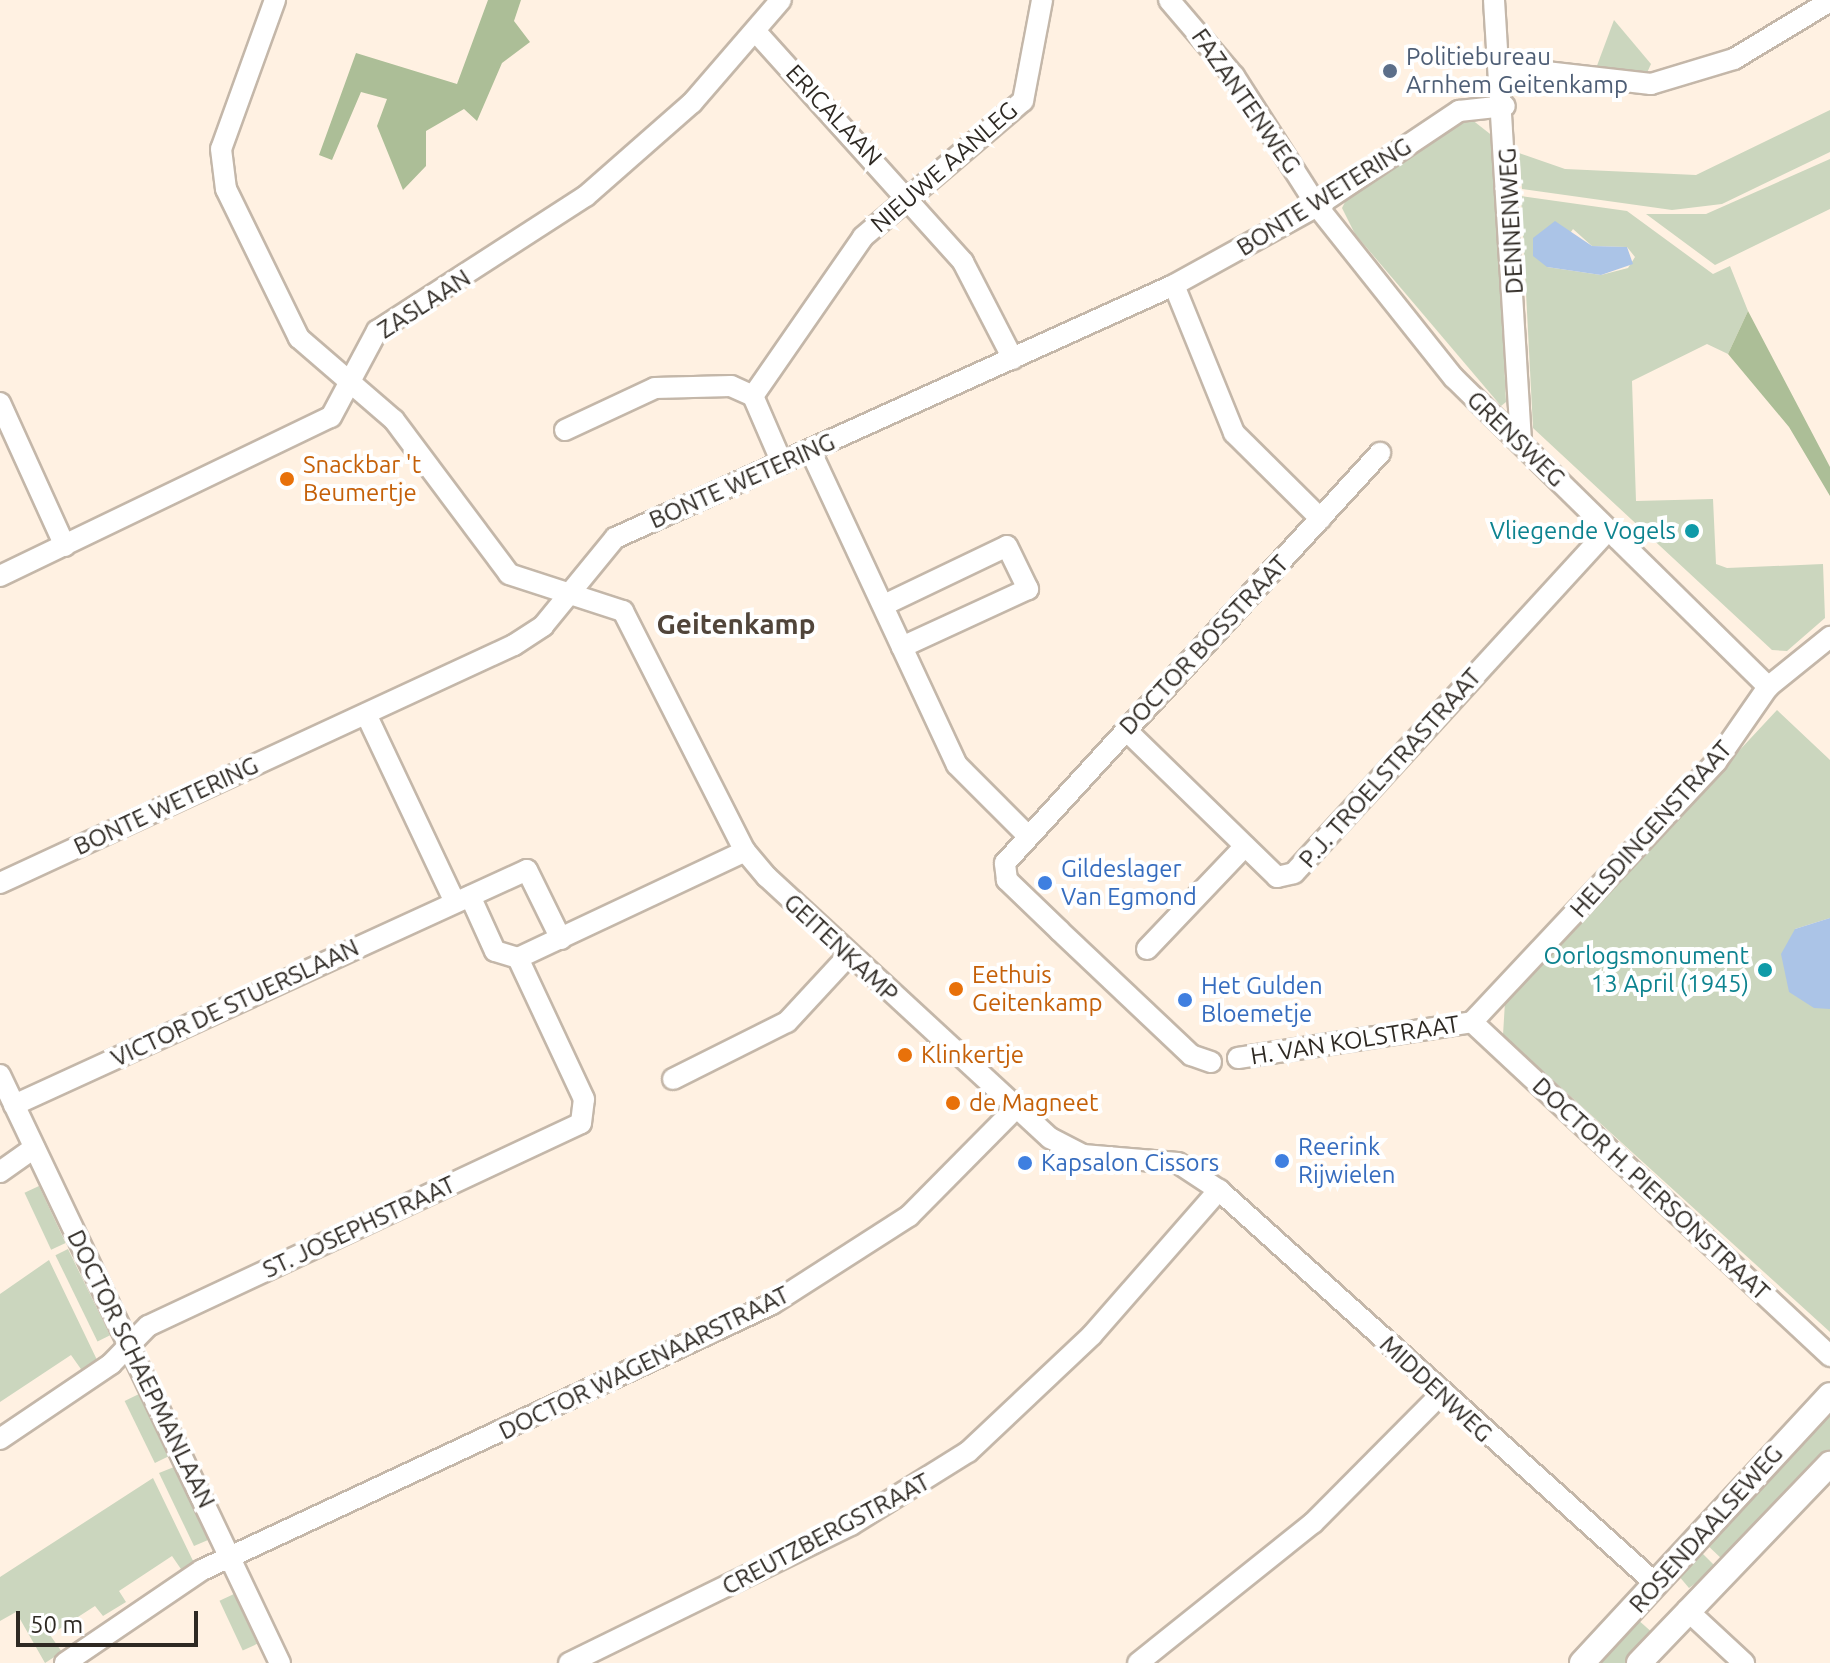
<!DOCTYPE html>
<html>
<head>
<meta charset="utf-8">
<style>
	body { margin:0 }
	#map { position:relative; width:1830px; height:1663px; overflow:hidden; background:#fff1e2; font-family:Ubuntu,sans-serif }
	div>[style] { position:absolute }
	.green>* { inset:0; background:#cbd6be; transform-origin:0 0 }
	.forest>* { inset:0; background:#acbe97 }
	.water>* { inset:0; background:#abc4e7 }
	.roads { filter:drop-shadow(2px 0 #c4b7a9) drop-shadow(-2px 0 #c4b7a9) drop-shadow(0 2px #c4b7a9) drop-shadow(0 -2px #c4b7a9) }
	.minor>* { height:20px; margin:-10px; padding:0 10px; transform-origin:10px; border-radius:10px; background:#fff }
	.tertiary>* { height:24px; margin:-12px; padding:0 12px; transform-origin:12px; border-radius:12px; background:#fff }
	.dots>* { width:22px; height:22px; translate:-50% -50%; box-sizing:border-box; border:4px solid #fff; border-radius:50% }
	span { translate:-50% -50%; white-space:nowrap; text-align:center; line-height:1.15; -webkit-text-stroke:8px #fff; paint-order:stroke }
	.service-label { font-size:24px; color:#4e5e75 }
	.left { translate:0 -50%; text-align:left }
	.street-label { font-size:24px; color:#2e2923 }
	.food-label { font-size:24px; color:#c56008 }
	.culture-label { font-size:24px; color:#0d838f }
	.right { translate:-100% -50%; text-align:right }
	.shop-label { font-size:24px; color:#366cbe }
	.quarter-label { font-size:28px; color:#51453a; font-weight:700 }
	.scale { position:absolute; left:16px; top:1611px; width:182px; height:36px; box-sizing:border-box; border:4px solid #2e2923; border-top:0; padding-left:10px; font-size:24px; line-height:28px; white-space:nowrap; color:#2e2923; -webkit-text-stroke:6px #fff; paint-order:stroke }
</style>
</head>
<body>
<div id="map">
	<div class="green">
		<div style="clip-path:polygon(1614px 20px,1651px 64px,1646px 75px,1595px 71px)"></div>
		<div style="clip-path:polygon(1830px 110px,1830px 152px,1722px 204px,1672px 210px,1522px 189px,1519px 153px,1565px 169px,1696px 175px)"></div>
		<div style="clip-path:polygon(1471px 119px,1494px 137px,1506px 402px,1501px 406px,1355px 234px,1342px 208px,1351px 190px,1451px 123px)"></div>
		<div style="clip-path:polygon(1830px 159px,1830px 209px,1715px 265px,1646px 214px,1706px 214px)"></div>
		<div style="clip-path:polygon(evenodd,1521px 196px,1627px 211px,1713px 274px,1730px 266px,1748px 311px,1728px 354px,1707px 344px,1632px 381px,1636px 501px,1713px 499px,1716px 564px,1727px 568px,1823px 564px,1825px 618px,1787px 651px,1772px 650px,1533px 428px,1521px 196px,1573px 229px,1592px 246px,1627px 247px,1635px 257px,1628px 268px,1601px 275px,1547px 267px,1573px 229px)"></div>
		<div style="clip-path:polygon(1777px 710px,1830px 760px,1830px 918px,1795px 929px,1830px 1009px,1830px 1332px,1503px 1035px,1505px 1002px)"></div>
		<div style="left:39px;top:1186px;width:63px;height:16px;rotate:65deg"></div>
		<div style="left:68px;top:1249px;width:96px;height:14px;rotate:64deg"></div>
		<div style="clip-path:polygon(49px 1260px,98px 1362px,83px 1372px,71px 1355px,0 1402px,0 1294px)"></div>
		<div style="left:139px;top:1394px;width:69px;height:16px;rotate:64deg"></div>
		<div style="clip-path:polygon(1830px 1408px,1830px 1451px,1724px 1561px,1703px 1541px)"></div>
		<div style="clip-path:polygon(174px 1467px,206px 1533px,208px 1540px,194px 1546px,159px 1473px)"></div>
		<div style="clip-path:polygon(153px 1478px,195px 1565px,183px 1572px,172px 1556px,119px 1591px,126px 1602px,103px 1616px,95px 1606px,50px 1635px,62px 1652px,45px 1663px,16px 1612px,0 1621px,0 1577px)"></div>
		<div style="clip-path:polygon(1696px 1547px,1717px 1568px,1689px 1588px,1678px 1575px)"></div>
		<div style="left:234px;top:1594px;width:55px;height:16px;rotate:65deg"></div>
		<div style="clip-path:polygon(1637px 1619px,1654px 1634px,1627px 1663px,1594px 1663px)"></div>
	</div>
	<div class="forest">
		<div style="clip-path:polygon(488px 0,521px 0,514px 21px,530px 42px,502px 63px,477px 121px,464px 109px,426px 131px,426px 166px,403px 190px,377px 126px,387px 99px,361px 92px,332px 160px,319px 155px,356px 53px,457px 84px)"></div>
		<div style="clip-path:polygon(1748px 311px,1830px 467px,1830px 496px,1789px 427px,1728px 354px)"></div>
	</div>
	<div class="water">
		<div style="clip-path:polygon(1555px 221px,1592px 246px,1627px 247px,1633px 264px,1601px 275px,1547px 267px,1533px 256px,1533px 238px)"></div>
		<div style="clip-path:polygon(1830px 918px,1830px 1009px,1814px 1008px,1789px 992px,1781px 954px,1795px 929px)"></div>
	</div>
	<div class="roads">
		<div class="minor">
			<div style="left:275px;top:0;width:158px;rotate:109.9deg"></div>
			<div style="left:221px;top:149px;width:40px;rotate:82.9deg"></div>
			<div style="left:226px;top:189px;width:166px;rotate:63.9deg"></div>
			<div style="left:299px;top:338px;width:125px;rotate:40.8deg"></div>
			<div style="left:394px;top:420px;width:192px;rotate:53.2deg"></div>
			<div style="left:509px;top:574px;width:120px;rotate:18deg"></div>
			<div style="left:623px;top:611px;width:269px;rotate:63.1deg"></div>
			<div style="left:745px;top:851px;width:34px;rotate:50deg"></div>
			<div style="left:767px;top:877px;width:385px;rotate:42.7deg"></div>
			<div style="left:1050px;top:1138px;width:37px;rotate:27deg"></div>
			<div style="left:1083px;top:1155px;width:95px;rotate:4.8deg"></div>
			<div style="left:1178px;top:1163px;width:49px;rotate:33.4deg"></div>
			<div style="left:1219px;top:1190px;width:588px;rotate:42.04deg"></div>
			<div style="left:1169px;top:0;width:100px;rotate:49.5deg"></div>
			<div style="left:1234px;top:76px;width:154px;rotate:57.4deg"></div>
			<div style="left:1317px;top:206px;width:220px;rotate:51.5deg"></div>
			<div style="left:1454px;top:378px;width:441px;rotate:44.5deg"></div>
			<div style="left:1494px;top:0;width:444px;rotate:86.5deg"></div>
			<div style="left:757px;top:33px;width:308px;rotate:48deg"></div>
			<div style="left:963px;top:262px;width:109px;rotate:62.7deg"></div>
			<div style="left:1502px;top:67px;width:150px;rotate:6.5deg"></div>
			<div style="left:1651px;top:84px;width:87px;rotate:-16.8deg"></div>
			<div style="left:1734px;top:59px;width:112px;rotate:-31.1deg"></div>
			<div style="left:1174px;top:285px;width:160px;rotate:67.9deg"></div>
			<div style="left:1234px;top:433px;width:122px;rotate:44.7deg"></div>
			<div style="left:753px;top:396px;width:193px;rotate:-55.3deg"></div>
			<div style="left:863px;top:237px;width:210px;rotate:-40.4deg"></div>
			<div style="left:1023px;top:101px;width:103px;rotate:-79.3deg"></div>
			<div style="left:0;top:403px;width:157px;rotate:65.6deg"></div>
			<div style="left:565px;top:430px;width:99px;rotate:-25deg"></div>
			<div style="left:655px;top:388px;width:76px;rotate:-1.5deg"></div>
			<div style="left:731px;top:386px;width:24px;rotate:24deg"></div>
			<div style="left:753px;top:396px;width:73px;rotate:66.6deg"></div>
			<div style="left:811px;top:452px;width:345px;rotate:65deg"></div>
			<div style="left:957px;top:765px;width:100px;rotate:45deg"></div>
			<div style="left:0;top:576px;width:367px;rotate:-25.7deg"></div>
			<div style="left:331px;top:417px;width:98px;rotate:-61.9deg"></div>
			<div style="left:377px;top:331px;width:249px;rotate:-32.9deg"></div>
			<div style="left:586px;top:196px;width:141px;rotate:-41.3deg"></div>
			<div style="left:692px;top:103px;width:136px;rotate:-49.2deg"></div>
			<div style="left:884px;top:605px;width:136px;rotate:-25.6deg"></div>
			<div style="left:1007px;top:546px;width:48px;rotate:64deg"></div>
			<div style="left:1028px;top:589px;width:139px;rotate:155.3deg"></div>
			<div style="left:366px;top:714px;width:208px;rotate:64.7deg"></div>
			<div style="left:1126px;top:730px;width:211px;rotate:44.2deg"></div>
			<div style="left:1277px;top:877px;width:17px;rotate:-13deg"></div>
			<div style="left:1294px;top:873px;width:465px;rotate:-47.5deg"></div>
			<div style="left:0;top:883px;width:566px;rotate:-24.85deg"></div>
			<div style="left:514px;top:645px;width:35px;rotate:-33deg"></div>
			<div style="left:543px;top:626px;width:114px;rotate:-50.7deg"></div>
			<div style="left:615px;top:538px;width:614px;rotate:-24.35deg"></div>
			<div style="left:1174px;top:285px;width:163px;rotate:-28.9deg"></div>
			<div style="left:1317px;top:206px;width:171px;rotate:-33.8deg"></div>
			<div style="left:1459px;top:111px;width:46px;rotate:-6.2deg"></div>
			<div style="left:1147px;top:949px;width:142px;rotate:-46.4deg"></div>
			<div style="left:518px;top:958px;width:251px;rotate:-25.2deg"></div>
			<div style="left:1472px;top:1022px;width:357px;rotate:-46.8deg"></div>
			<div style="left:1716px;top:762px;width:91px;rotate:-55.3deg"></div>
			<div style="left:1768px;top:687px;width:80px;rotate:-38.9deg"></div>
			<div style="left:1472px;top:1022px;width:490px;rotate:43deg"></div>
			<div style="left:1238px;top:1058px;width:237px;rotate:-8.7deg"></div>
			<div style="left:1211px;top:1062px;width:21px;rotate:-161deg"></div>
			<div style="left:1191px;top:1055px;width:180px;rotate:-136.6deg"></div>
			<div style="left:1060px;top:931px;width:74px;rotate:-136.1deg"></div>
			<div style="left:1007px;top:880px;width:17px;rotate:-97deg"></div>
			<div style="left:1005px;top:863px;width:556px;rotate:-47.55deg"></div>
			<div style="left:0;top:1075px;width:651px;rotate:64.54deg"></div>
			<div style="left:673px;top:1079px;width:127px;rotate:-26.6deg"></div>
			<div style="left:787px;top:1022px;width:91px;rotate:-47.2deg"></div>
			<div style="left:14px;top:1105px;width:564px;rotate:-24.61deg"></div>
			<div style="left:527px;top:870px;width:77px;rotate:63.8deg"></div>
			<div style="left:0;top:1172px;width:42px;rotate:-35.2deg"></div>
			<div style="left:0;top:1439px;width:134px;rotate:-34deg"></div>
			<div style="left:111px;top:1364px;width:53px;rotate:-45.8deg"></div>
			<div style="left:148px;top:1326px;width:478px;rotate:-25.1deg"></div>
			<div style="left:581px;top:1123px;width:24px;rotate:-83deg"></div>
			<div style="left:584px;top:1099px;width:156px;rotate:-115.1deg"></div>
			<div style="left:518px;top:958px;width:24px;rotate:-163deg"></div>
			<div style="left:495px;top:951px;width:60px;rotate:-114.4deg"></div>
			<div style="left:1687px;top:1610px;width:78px;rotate:42.9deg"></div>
			<div style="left:65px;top:1663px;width:166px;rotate:-34.2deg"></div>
			<div style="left:202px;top:1570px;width:629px;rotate:-25.02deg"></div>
			<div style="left:772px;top:1304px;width:163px;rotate:-32.7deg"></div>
			<div style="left:909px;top:1216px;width:152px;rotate:-45.3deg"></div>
			<div style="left:569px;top:1663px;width:314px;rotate:-26.1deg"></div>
			<div style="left:851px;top:1525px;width:138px;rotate:-32deg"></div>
			<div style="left:968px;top:1452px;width:170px;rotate:-43.3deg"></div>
			<div style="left:1092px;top:1335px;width:193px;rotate:-48.8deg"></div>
			<div style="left:1138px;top:1663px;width:224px;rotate:-38.7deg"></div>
			<div style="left:1313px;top:1523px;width:182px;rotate:-45.2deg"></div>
		</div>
		<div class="tertiary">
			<div style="left:1582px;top:1663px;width:365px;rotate:-47.2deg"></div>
			<div style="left:1639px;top:1663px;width:276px;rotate:-46.2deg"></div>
		</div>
	</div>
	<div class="dots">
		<div style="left:1390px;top:71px;background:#5c6f8a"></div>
		<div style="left:287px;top:479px;background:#e8710a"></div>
		<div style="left:1692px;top:531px;background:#0f9aa8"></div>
		<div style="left:1045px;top:883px;background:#3f7fe0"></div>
		<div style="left:1765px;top:970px;background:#0f9aa8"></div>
		<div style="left:956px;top:989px;background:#e8710a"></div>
		<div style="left:1185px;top:1000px;background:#3f7fe0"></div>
		<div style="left:905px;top:1055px;background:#e8710a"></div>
		<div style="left:953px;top:1103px;background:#e8710a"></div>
		<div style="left:1282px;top:1161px;background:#3f7fe0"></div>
		<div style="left:1025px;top:1163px;background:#3f7fe0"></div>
	</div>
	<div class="service-label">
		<span class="left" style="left:1406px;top:71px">Politiebureau<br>Arnhem Geitenkamp</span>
	</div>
	<div class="street-label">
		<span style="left:1246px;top:101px;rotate:55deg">FAZANTENWEG</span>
		<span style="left:834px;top:115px;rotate:47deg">ERICALAAN</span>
		<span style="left:944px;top:167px;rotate:-41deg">NIEUWE AANLEG</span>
		<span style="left:1324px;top:197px;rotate:-32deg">BONTE WETERING</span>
		<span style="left:1511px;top:221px;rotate:-93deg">DENNENWEG</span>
		<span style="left:424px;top:304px;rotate:-33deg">ZASLAAN</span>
		<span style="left:1516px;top:439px;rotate:44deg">GRENSWEG</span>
		<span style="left:742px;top:481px;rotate:-24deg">BONTE WETERING</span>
		<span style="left:1204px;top:645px;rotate:-47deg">DOCTOR BOSSTRAAT</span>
		<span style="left:1390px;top:768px;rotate:-48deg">P.J. TROELSTRASTRAAT</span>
		<span style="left:166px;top:806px;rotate:-25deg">BONTE WETERING</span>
		<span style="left:1651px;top:829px;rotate:-48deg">HELSDINGENSTRAAT</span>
		<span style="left:841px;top:948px;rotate:43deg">GEITENKAMP</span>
		<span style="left:235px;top:1003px;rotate:-25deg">VICTOR DE STUERSLAAN</span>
		<span style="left:1355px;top:1040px;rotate:-9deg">H. VAN KOLSTRAAT</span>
		<span style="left:1651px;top:1189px;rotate:43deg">DOCTOR H. PIERSONSTRAAT</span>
		<span style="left:359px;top:1227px;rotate:-25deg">ST. JOSEPHSTRAAT</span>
		<span style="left:644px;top:1363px;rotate:-26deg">DOCTOR WAGENAARSTRAAT</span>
		<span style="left:141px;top:1369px;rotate:64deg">DOCTOR SCHAEPMANLAAN</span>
		<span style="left:1436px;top:1389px;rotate:43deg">MIDDENWEG</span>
		<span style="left:1706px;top:1529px;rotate:-48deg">ROSENDAALSEWEG</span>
		<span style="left:826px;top:1534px;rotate:-28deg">CREUTZBERGSTRAAT</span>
	</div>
	<div class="food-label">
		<span class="left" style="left:303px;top:479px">Snackbar 't<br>Beumertje</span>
		<span class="left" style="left:972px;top:989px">Eethuis<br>Geitenkamp</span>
		<span class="left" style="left:921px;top:1055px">Klinkertje</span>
		<span class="left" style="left:969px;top:1103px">de Magneet</span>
	</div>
	<div class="culture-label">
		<span class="right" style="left:1676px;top:531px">Vliegende Vogels</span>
		<span class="right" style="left:1749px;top:970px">Oorlogsmonument<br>13 April (1945)</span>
	</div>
	<div class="shop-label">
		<span class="left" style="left:1061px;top:883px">Gildeslager<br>Van Egmond</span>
		<span class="left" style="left:1201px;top:1000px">Het Gulden<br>Bloemetje</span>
		<span class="left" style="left:1298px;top:1161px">Reerink<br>Rijwielen</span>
		<span class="left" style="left:1041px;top:1163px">Kapsalon Cissors</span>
	</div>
	<div class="quarter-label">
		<span style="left:736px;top:624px">Geitenkamp</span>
	</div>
	<div class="scale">50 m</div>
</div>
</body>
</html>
